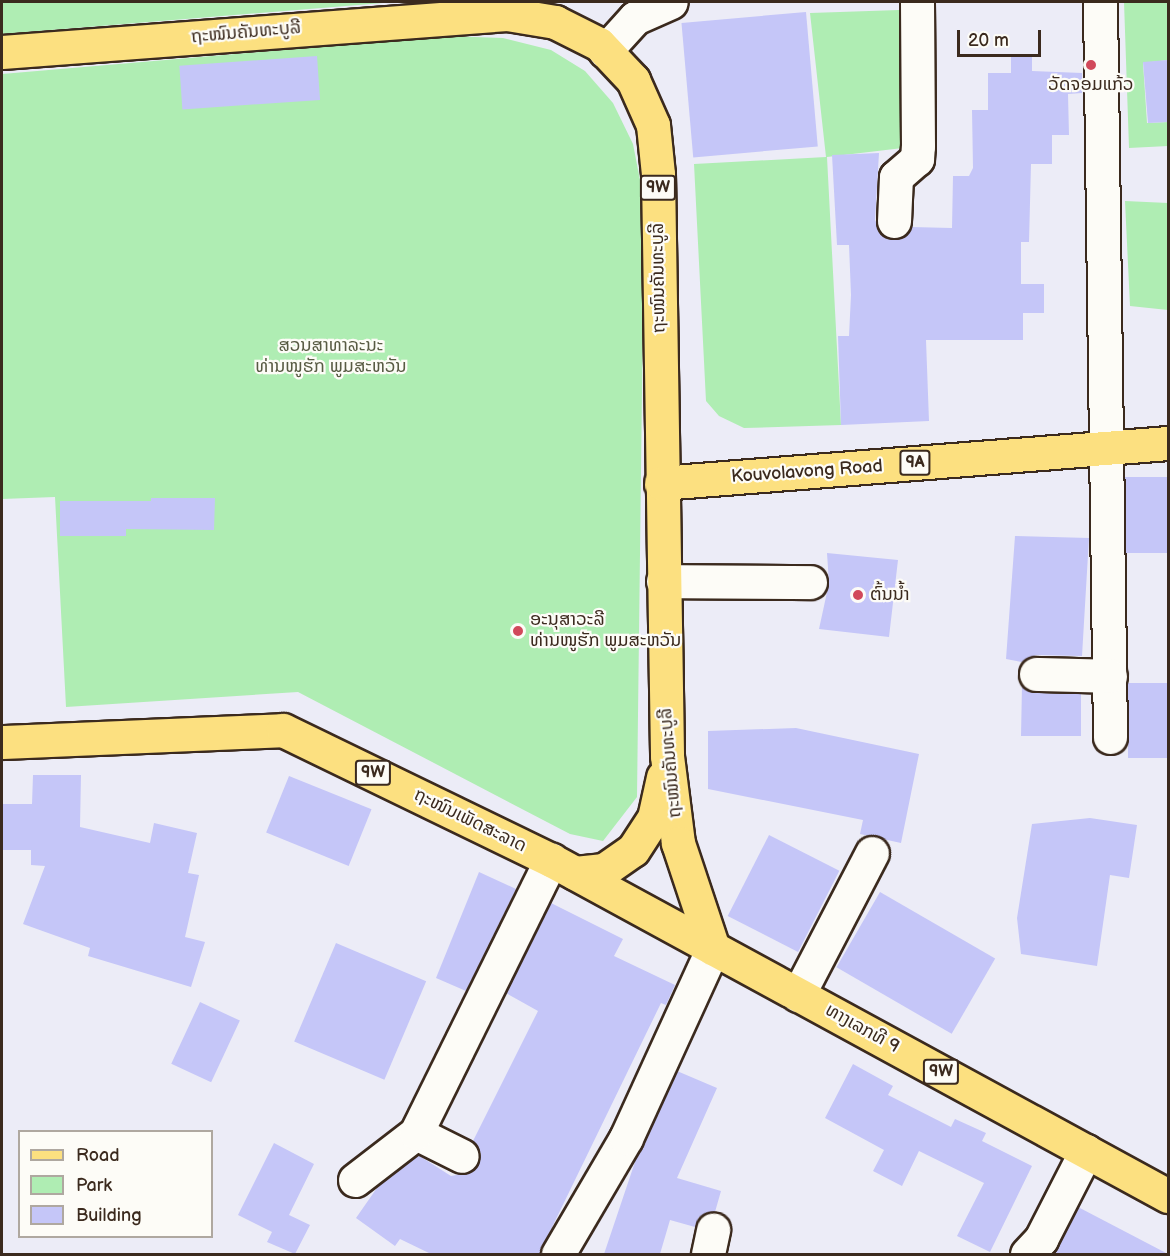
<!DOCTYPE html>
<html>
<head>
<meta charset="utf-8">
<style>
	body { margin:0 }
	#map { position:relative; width:1170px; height:1256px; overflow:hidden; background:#ececf7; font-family:"Balsamiq Sans","Noto Sans Lao",sans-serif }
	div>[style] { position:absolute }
	.green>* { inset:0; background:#afedb3 }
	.building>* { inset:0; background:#c5c6f8; transform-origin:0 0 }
	.roads { filter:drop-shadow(2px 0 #3b2a1e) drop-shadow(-2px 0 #3b2a1e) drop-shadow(0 2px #3b2a1e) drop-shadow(0 -2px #3b2a1e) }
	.minor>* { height:33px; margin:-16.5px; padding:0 16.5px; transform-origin:16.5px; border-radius:16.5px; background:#fdfcf7 }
	.major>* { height:33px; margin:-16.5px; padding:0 16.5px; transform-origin:16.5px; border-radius:16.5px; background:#fce080 }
	.dots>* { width:16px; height:16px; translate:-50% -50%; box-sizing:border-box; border:3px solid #fdfcf7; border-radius:50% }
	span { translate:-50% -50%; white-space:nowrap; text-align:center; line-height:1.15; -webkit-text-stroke:4.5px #fdfcf7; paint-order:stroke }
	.shield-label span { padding:2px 4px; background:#fdfcf7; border:2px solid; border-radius:4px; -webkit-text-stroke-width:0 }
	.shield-label { font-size:16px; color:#3b2a1e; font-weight:700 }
	.street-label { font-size:18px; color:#3b2a1e }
	.poi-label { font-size:18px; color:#3b2a1e }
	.left { translate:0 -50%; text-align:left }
	.park-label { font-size:18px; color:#585b43 }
	.frame { position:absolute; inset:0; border:3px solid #3b2a1e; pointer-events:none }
	.legend { position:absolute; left:18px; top:1130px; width:195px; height:108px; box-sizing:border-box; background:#fdfcf7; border:2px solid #afa8a0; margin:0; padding:8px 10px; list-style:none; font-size:18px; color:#3b2a1e }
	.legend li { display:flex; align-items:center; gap:12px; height:30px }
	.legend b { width:30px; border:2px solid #afa8a0 }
	.scale { position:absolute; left:957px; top:30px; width:84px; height:27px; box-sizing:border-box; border:3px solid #3b2a1e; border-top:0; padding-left:8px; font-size:18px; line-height:21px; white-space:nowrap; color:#3b2a1e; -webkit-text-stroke:4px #fdfcf7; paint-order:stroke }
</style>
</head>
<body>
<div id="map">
	<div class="green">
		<div style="clip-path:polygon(2px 2px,395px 2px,2px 34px)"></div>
		<div style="clip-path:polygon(1124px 2px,1168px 2px,1168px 60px,1143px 63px,1147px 123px,1168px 122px,1168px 146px,1129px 148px)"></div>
		<div style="clip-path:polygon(899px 10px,907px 18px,911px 147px,827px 157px,841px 425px,744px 428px,719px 416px,706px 401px,694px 164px,826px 157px,810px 13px)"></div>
		<div style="clip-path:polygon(445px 36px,503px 38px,551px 50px,585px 71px,613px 103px,633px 144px,640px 180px,644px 230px,637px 797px,603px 841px,570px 834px,298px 692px,66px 707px,55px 497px,2px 499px,2px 74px)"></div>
		<div style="clip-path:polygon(1125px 201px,1168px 203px,1168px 310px,1130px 306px)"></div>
	</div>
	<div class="building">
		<div style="left:806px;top:12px;width:135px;height:125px;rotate:85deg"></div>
		<div style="left:317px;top:56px;width:44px;height:138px;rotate:86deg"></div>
		<div style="clip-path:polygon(1011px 56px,1032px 56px,1032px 71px,1082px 73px,1082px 93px,1068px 94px,1069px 135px,1052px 135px,1052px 164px,1031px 164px,1029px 242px,1021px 242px,1021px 284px,1044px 284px,1044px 313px,1023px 313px,1023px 340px,926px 340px,929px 421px,841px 425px,838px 336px,849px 336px,851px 295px,849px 245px,837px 245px,832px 155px,879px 153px,875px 220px,884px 237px,902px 238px,911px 227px,952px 228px,953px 176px,969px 176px,973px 168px,972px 110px,988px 110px,988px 73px,1011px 73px)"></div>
		<div style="clip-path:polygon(1168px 60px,1168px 122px,1148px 123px,1143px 62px)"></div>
		<div style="left:1168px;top:477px;width:76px;height:43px;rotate:90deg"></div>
		<div style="clip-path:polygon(151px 498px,215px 498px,214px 530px,126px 529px,126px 536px,60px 536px,60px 501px,151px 501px)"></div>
		<div style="clip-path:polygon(1015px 536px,1089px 538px,1082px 656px,1036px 655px,1022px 662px,1006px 659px)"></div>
		<div style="clip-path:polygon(827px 553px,898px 560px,889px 637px,819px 629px,829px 583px)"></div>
		<div style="left:1128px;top:683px;width:40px;height:75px"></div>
		<div style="clip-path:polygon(1022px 685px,1035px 693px,1081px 694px,1081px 736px,1021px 736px)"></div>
		<div style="clip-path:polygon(796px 728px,919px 754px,901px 843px,860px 834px,863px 820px,708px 789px,708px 731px)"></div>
		<div style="clip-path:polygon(33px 775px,81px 775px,80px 827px,150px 843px,154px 823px,197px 833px,188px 873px,199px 875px,185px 937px,205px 942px,191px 987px,88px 956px,90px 948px,23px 924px,45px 866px,31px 865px,31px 850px,2px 850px,2px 804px,32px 804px)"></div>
		<div style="left:289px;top:776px;width:89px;height:61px;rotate:22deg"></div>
		<div style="clip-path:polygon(1090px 818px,1137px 825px,1129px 878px,1110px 875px,1097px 966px,1021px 954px,1017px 918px,1032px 824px)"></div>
		<div style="left:769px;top:835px;width:79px;height:91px;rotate:27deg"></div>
		<div style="clip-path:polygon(479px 872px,516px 889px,466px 991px,436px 978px)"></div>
		<div style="left:880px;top:892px;width:133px;height:87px;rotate:30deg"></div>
		<div style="clip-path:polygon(551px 903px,623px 939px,614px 956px,675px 985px,666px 1005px,661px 1003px,539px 1254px,431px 1254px,400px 1239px,395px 1246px,356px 1218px,379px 1185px,418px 1155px,451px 1176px,472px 1172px,478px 1165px,481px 1154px,473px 1141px,538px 1011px,506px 993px)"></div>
		<div style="left:336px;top:943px;width:98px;height:107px;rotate:23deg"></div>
		<div style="left:200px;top:1002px;width:44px;height:68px;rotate:25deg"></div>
		<div style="clip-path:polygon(853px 1064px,893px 1086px,888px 1095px,951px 1127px,955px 1119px,986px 1133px,982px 1141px,1032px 1166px,990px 1252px,957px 1236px,984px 1183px,919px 1151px,902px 1186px,873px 1171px,884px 1150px,825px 1118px)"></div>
		<div style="clip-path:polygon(677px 1071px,717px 1088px,677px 1178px,721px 1191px,715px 1212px,699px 1217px,695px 1227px,670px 1220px,660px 1254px,604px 1254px,637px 1156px)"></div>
		<div style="clip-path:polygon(274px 1143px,314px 1164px,289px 1215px,310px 1225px,295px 1254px,267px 1242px,272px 1232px,238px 1215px)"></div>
		<div style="clip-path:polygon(1078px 1207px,1168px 1254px,1052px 1254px)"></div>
	</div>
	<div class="roads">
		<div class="minor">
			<div style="left:1100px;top:2px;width:735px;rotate:89.22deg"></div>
			<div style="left:605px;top:51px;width:45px;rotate:-47.7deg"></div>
			<div style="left:635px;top:18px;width:39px;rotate:-24deg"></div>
			<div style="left:894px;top:221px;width:44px;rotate:-87.4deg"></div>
			<div style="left:896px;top:177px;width:28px;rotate:-41deg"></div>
			<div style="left:917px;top:159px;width:13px;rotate:-86deg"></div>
			<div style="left:918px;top:146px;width:144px;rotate:-90.4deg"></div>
			<div style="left:663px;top:581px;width:147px;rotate:0.4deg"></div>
			<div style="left:1036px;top:674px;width:74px;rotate:1.5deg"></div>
			<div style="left:798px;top:995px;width:160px;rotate:-62.5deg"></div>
			<div style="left:416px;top:1133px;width:51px;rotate:26.6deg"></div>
			<div style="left:355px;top:1180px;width:77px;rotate:-37.6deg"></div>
			<div style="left:416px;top:1133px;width:305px;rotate:-63.7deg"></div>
			<div style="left:558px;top:1254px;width:134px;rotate:-59.6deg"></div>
			<div style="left:626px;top:1138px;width:209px;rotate:-65.4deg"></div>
			<div style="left:708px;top:1254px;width:25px;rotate:-78deg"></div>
			<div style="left:1027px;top:1254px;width:21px;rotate:-47deg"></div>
			<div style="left:1041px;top:1239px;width:99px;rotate:-62.9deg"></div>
		</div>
		<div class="major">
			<div style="left:2px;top:52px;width:506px;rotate:-4.3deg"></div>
			<div style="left:507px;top:14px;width:49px;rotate:9.5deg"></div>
			<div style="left:555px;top:22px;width:49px;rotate:26.6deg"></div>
			<div style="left:599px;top:44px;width:50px;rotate:46.6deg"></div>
			<div style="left:633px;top:80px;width:49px;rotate:66deg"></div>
			<div style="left:653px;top:125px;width:49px;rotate:84.2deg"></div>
			<div style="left:658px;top:174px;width:582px;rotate:89.11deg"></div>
			<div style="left:667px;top:756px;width:88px;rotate:82.8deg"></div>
			<div style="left:678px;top:843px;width:111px;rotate:71.6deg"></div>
			<div style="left:661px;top:483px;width:509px;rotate:-4.51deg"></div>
			<div style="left:2px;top:742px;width:281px;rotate:-2.4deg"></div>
			<div style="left:283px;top:730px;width:298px;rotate:25.9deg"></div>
			<div style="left:551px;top:860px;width:703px;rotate:28.57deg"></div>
			<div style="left:575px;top:873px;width:29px;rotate:-6deg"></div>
			<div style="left:604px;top:870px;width:35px;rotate:-35deg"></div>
			<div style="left:633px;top:850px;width:38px;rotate:-57deg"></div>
			<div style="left:654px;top:818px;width:42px;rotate:-77.6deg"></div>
		</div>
	</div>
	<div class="dots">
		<div style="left:1091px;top:65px;background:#d1495b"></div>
		<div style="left:858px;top:595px;background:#d1495b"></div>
		<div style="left:518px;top:631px;background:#d1495b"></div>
	</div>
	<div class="shield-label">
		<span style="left:658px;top:188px">9W</span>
		<span style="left:915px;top:463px">9A</span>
		<span style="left:373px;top:773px">9W</span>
		<span style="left:941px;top:1072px">9W</span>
	</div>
	<div class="street-label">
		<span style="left:246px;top:33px;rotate:-5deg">ຖະໜົນຄັນທະບູລີ</span>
		<span style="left:659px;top:278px;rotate:-91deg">ຖະໜົນຄັນທະບູລີ</span>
		<span style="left:807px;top:472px;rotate:-4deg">Kouvolavong Road</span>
		<span style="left:671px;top:763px;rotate:-95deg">ຖະໜົນຄັນທະບູລີ</span>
		<span style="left:470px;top:821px;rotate:26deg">ຖະໜົນເພັດສະລາດ</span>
		<span style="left:862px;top:1029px;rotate:29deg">ທາງເລກທີ 9</span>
	</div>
	<div class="poi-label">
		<span style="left:1091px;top:85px">ວັດຈອມແກ້ວ</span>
		<span class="left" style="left:870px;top:595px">ຕົ້ນນໍ້າ</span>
		<span class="left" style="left:530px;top:631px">ອະນຸສາວະລີ<br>ທ່ານໜູຮັກ ພູມສະຫວັນ</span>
	</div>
	<div class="park-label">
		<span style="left:331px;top:357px">ສວນສາທາລະນະ<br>ທ່ານໜູຮັກ ພູມສະຫວັນ</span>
	</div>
	<div class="frame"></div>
	<ul class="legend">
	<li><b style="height:8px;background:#fce080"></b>Road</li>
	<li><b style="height:16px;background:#afedb3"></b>Park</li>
	<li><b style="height:16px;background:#c5c6f8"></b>Building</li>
	</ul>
	<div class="scale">20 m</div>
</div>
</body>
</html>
